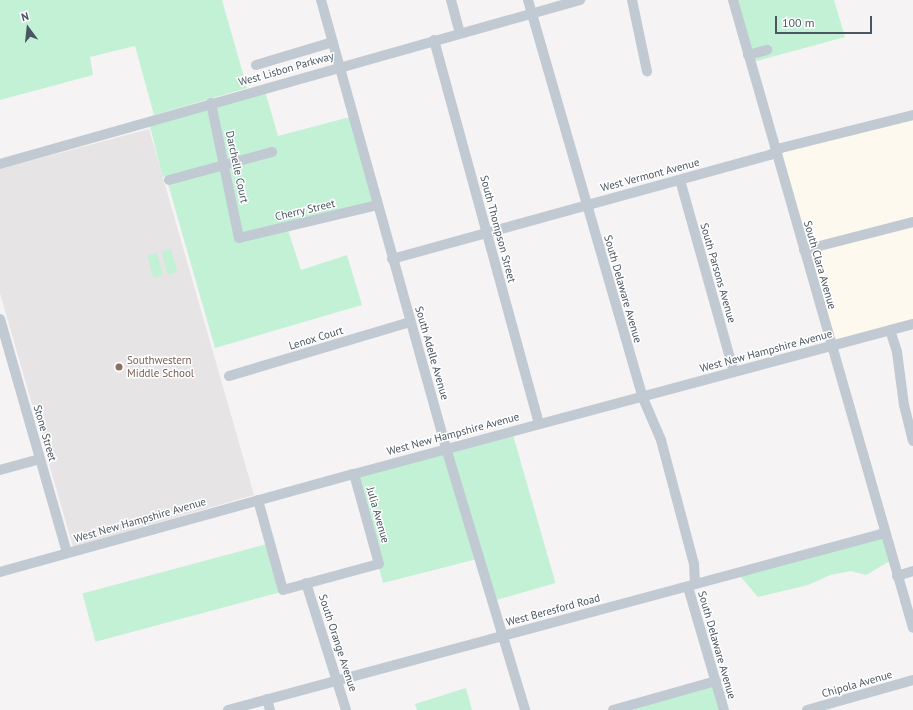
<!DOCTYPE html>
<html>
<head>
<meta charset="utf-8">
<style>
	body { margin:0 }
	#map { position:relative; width:913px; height:710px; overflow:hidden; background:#f5f3f3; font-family:"PT Sans",sans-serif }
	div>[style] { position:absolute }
	.commercial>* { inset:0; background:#fdf9ef }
	.education>* { inset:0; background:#e6e4e5 }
	.green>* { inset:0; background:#c3f1d5; transform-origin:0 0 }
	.minor>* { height:10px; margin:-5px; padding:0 5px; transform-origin:5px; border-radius:5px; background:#c1cad2 }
	.dots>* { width:11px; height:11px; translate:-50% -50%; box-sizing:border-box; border:2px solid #fff; border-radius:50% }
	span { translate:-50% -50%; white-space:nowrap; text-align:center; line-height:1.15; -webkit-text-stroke:3px #fff; paint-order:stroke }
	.street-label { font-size:11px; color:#4a5661 }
	.education-label { font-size:11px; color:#785e54 }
	.left { translate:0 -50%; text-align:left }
	.north { position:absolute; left:8px; top:8px; width:40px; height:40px; -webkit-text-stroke:3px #fff; paint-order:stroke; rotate:345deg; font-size:11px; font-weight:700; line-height:16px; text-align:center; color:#4a5661 }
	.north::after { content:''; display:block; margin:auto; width:14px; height:18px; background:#4a5661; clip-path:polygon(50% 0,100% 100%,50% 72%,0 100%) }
	.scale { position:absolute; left:775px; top:16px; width:97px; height:18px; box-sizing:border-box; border:2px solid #4a5661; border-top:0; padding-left:5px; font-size:12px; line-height:14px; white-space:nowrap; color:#4a5661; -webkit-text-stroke:3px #fff; paint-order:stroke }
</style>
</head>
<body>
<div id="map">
	<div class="commercial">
		<div style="clip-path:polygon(913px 119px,913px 218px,806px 245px,780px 153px)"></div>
		<div style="clip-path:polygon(913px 226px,913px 320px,833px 342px,808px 253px)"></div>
	</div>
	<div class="education">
		<div style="clip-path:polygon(149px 129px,254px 495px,73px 547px,0 293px,0 169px)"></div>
	</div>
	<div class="green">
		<div style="clip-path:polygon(0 0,222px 0,247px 88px,154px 115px,135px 46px,90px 57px,93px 75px,0 100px)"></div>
		<div style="clip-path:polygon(736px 0,834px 0,845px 37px,753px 62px)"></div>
		<div style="clip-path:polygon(265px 91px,278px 136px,350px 117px,373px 202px,242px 233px,230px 168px,276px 155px,274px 148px,228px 161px,215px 105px)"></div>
		<div style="left:208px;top:107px;width:57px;height:61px;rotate:76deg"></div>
		<div style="clip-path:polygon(223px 170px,236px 242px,288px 230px,301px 270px,347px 255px,362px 305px,215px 348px,168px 184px)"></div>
		<div style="left:171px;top:249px;width:24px;height:10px;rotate:75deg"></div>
		<div style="left:157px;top:253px;width:23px;height:10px;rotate:75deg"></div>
		<div style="left:513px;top:435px;width:154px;height:64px;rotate:74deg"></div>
		<div style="clip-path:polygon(444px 453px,477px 559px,383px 583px,379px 568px,383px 566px,358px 476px)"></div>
		<div style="clip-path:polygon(883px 538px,890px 561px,866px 575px,851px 571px,830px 575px,808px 585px,758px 597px,740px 576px)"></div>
		<div style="left:267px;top:544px;width:50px;height:191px;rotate:75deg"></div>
		<div style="clip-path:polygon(713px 686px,720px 710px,635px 710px,634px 708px)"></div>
		<div style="clip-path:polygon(466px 688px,472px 710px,417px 710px,415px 704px)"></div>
	</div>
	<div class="minor">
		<div style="left:321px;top:0;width:465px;rotate:74.4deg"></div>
		<div style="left:446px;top:448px;width:274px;rotate:73.2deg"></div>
		<div style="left:451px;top:0;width:34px;rotate:75deg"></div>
		<div style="left:528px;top:0;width:412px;rotate:73.9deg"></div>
		<div style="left:642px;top:396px;width:48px;rotate:66.6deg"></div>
		<div style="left:661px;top:440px;width:128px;rotate:75.1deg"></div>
		<div style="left:694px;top:564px;width:20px;rotate:87deg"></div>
		<div style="left:632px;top:0;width:73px;rotate:78.1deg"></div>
		<div style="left:733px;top:0;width:653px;rotate:74.01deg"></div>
		<div style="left:434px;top:40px;width:398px;rotate:74.7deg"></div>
		<div style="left:748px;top:55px;width:20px;rotate:-15deg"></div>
		<div style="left:256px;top:65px;width:80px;rotate:-16.6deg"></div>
		<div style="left:211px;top:103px;width:138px;rotate:78.3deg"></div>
		<div style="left:239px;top:238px;width:142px;rotate:-13.4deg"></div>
		<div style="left:0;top:164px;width:603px;rotate:-15.79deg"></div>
		<div style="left:169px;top:180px;width:107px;rotate:-15.2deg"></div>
		<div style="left:680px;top:180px;width:199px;rotate:74.3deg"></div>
		<div style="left:804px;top:250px;width:113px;rotate:-14.4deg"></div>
		<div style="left:392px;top:259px;width:392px;rotate:-15.4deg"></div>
		<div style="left:770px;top:155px;width:13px;rotate:-32deg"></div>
		<div style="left:781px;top:148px;width:136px;rotate:-14deg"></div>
		<div style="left:0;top:319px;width:243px;rotate:74deg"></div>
		<div style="left:890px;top:330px;width:23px;rotate:72deg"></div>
		<div style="left:897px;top:352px;width:53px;rotate:82.5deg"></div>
		<div style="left:904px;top:405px;width:37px;rotate:76deg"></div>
		<div style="left:229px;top:376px;width:189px;rotate:-16.6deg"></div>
		<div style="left:0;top:470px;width:41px;rotate:-15.4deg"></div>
		<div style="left:258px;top:500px;width:93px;rotate:74.5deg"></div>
		<div style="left:283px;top:590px;width:99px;rotate:-15.2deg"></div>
		<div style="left:379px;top:564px;width:93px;rotate:-105.5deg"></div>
		<div style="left:0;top:572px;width:367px;rotate:-15.5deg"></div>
		<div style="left:354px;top:474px;width:579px;rotate:-15.02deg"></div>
		<div style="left:897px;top:576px;width:17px;rotate:-17deg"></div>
		<div style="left:306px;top:583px;width:133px;rotate:72.5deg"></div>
		<div style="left:688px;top:587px;width:128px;rotate:73.7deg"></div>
		<div style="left:267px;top:699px;width:11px;rotate:75deg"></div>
		<div style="left:228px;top:710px;width:680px;rotate:-15.08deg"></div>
		<div style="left:613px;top:710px;width:107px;rotate:-15.7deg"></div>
		<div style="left:807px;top:710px;width:110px;rotate:-15.8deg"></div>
	</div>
	<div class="dots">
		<div style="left:119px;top:367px;background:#8d6e63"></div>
	</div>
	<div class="street-label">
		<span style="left:286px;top:69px;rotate:-16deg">West Lisbon Parkway</span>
		<span style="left:237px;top:167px;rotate:78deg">Darchelle Court</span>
		<span style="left:650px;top:175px;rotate:-15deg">West Vermont Avenue</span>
		<span style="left:305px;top:210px;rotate:-13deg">Cherry Street</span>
		<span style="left:498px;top:229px;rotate:75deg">South Thompson Street</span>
		<span style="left:820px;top:265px;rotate:74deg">South Clara Avenue</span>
		<span style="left:718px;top:273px;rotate:74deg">South Parsons Avenue</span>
		<span style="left:623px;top:289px;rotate:74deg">South Delaware Avenue</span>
		<span style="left:316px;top:338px;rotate:-17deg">Lenox Court</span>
		<span style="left:766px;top:351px;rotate:-15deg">West New Hampshire Avenue</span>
		<span style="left:432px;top:353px;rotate:74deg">South Adelle Avenue</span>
		<span style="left:45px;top:433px;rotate:74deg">Stone Street</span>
		<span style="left:453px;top:434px;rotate:-15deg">West New Hampshire Avenue</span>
		<span style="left:378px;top:515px;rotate:74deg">Julia Avenue</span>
		<span style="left:140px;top:520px;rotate:-16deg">West New Hampshire Avenue</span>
		<span style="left:553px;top:610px;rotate:-15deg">West Beresford Road</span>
		<span style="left:338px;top:643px;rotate:72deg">South Orange Avenue</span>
		<span style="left:717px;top:645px;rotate:74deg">South Delaware Avenue</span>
		<span style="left:857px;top:684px;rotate:-16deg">Chipola Avenue</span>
	</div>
	<div class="education-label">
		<span class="left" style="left:127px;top:367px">Southwestern<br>Middle School</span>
	</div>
	<div class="north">N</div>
	<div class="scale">100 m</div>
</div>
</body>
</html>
